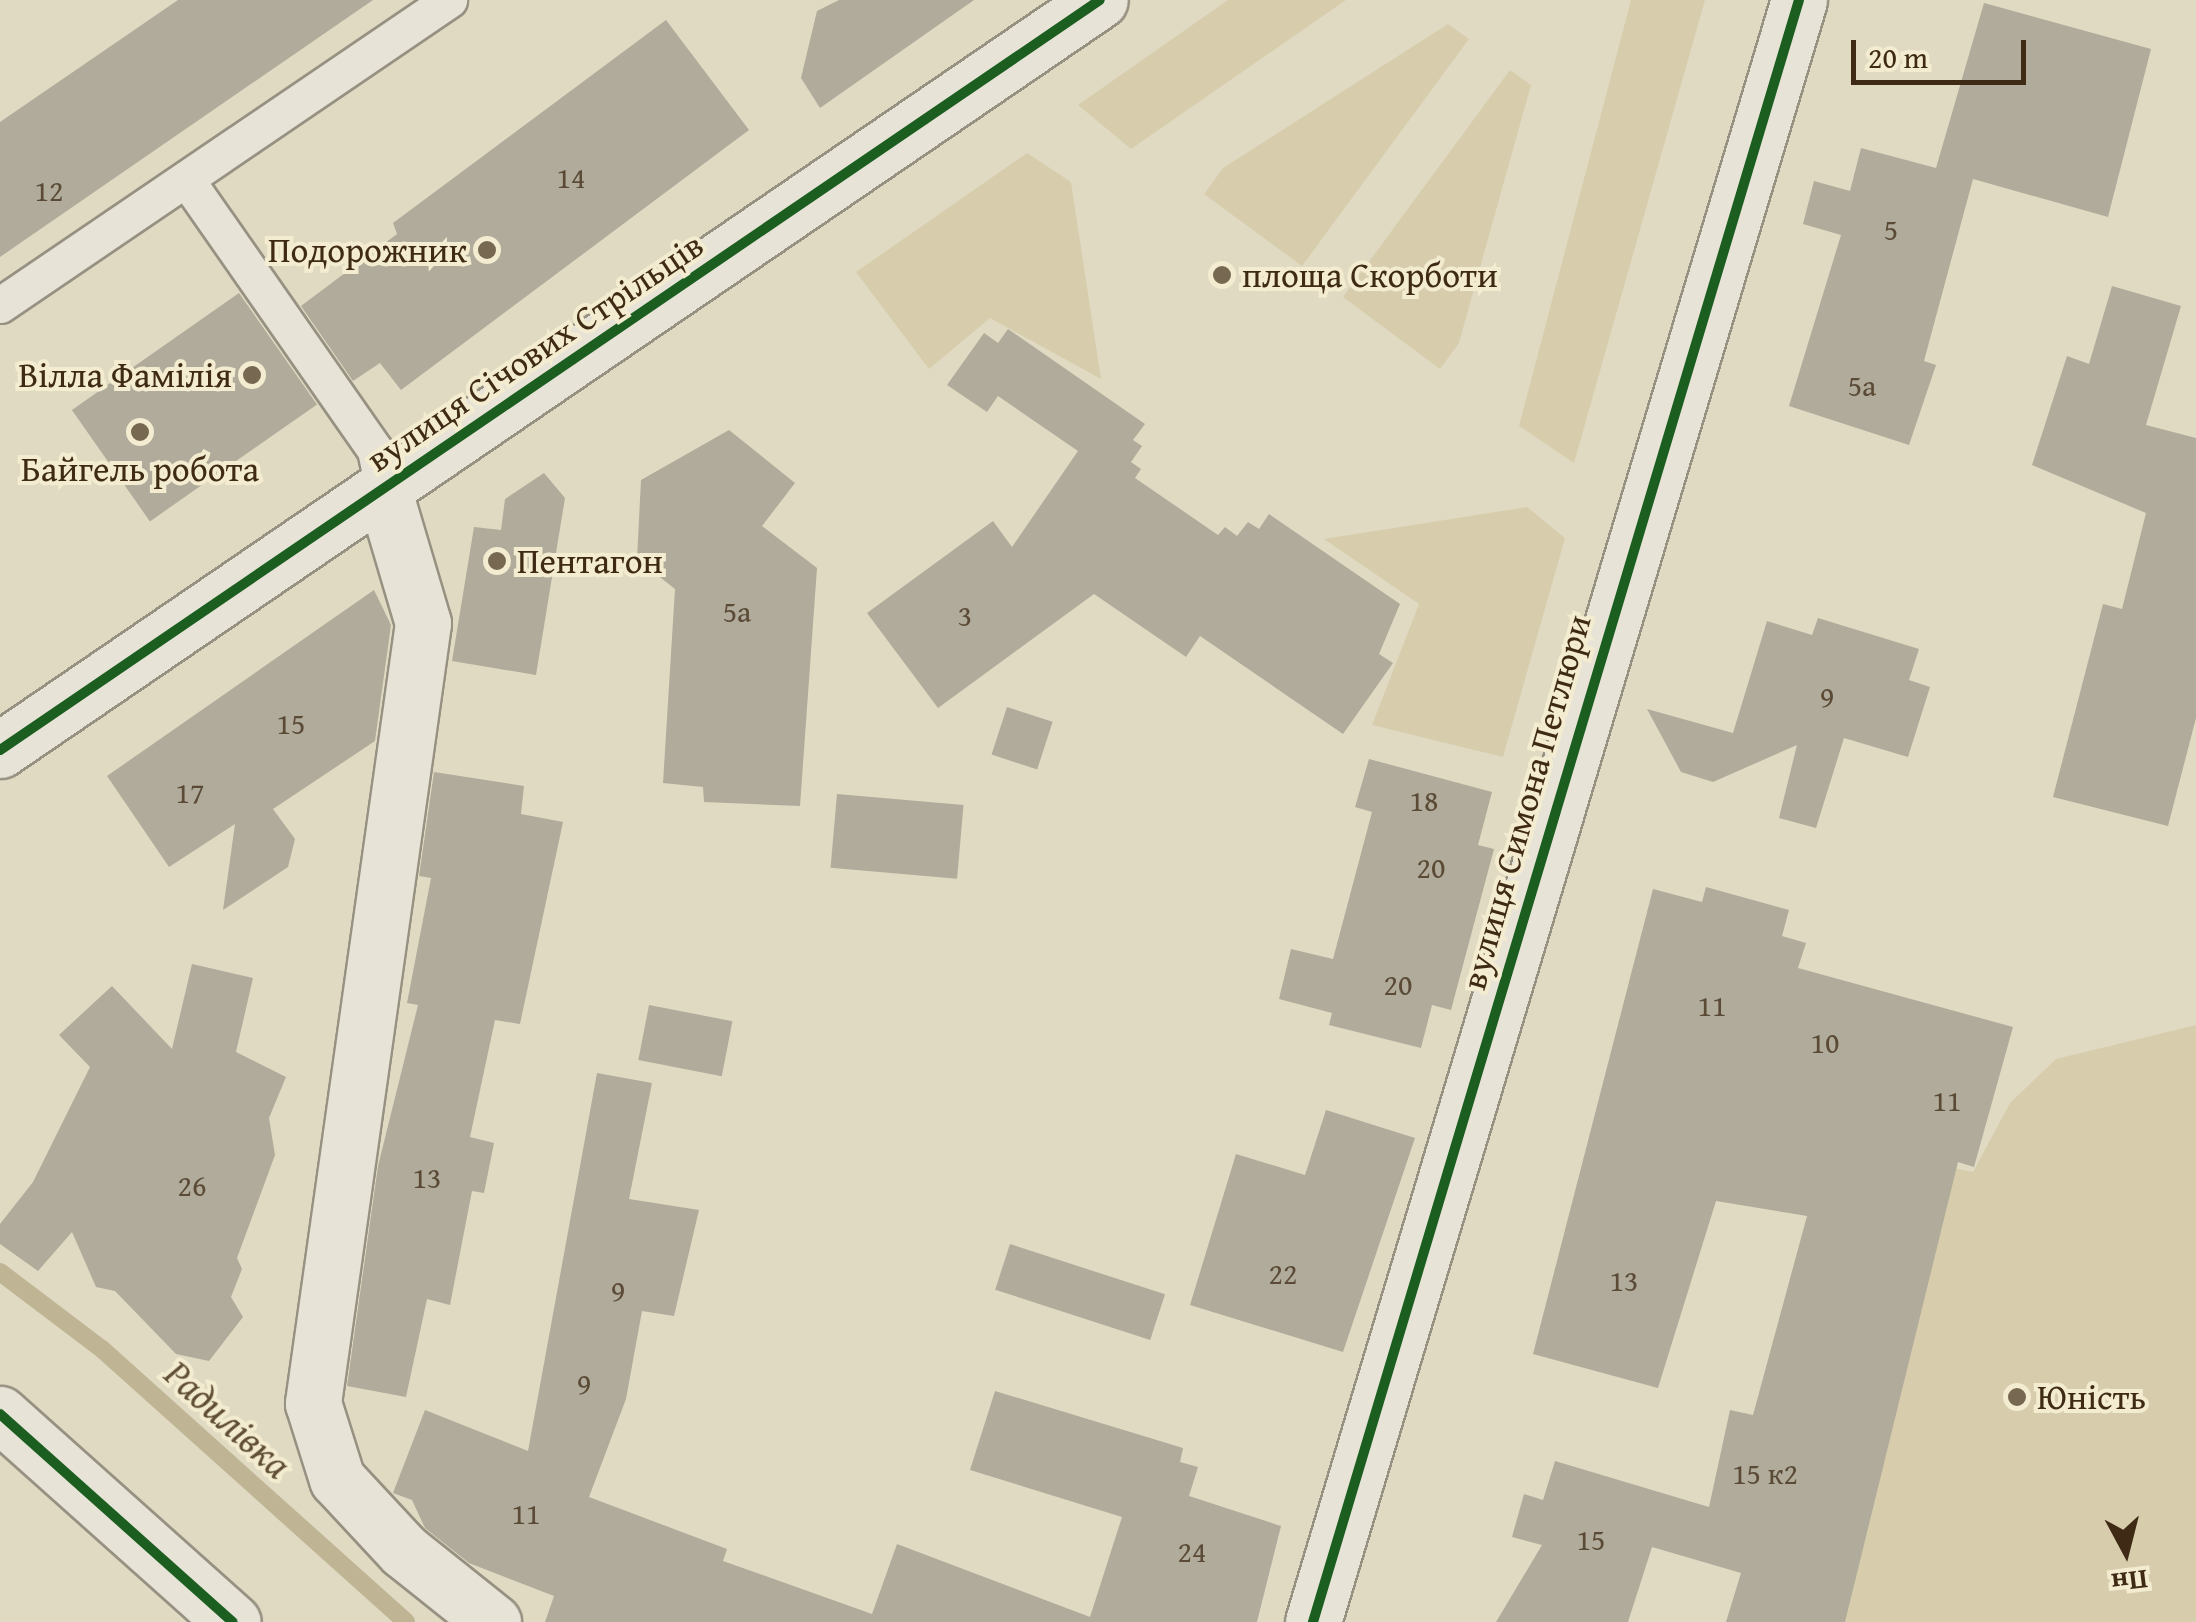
<!DOCTYPE html>
<html>
<head>
<meta charset="utf-8">
<style>
	body { margin:0 }
	#map { position:relative; width:2196px; height:1622px; overflow:hidden; background:#e0dac3; font-family:"Gentium Book Plus",serif }
	div>[style] { position:absolute }
	.green>* { inset:0; background:#d7cdad }
	.stream>* { height:18px; margin:-9px; padding:0 9px; transform-origin:9px; border-radius:9px; background:#bfb494 }
	.building>* { inset:0; background:#b0ab9a; transform-origin:0 0 }
	.roads { filter:drop-shadow(2px 0 #979182) drop-shadow(-2px 0 #979182) drop-shadow(0 2px #979182) drop-shadow(0 -2px #979182) }
	.service>* { height:35px; margin:-17.5px; padding:0 17.5px; transform-origin:17.5px; border-radius:17.5px; background:#e7e3d7 }
	.minor>* { height:55px; margin:-27.5px; padding:0 27.5px; transform-origin:27.5px; border-radius:27.5px; background:#e7e3d7 }
	.tertiary>* { height:55px; margin:-27.5px; padding:0 27.5px; transform-origin:27.5px; border-radius:27.5px; background:#e7e3d7 }
	.cycleway>* { height:10px; margin:-5px; padding:0 5px; transform-origin:5px; border-radius:5px; background:#1b5e20 }
	.dots>* { width:28px; height:28px; translate:-50% -50%; box-sizing:border-box; border:5px solid #f3ecd0; border-radius:50% }
	span { translate:-50% -50%; white-space:nowrap; text-align:center; line-height:1.15; -webkit-text-stroke:8px #f3ecd0; paint-order:stroke }
	.number-label { font-size:30px; color:#5b4b36 }
	.number-label span { -webkit-text-stroke-width:0 }
	.poi-label { font-size:35px; color:#3f2b15 }
	.right { translate:-100% -50%; text-align:right }
	.left { translate:0 -50%; text-align:left }
	.street-label { font-size:35px; color:#3f2b15 }
	.water-label { font-size:38px; color:#614f35; font-style:italic }
	.north { position:absolute; left:2076px; top:1502px; width:100px; height:100px; -webkit-text-stroke:8px #f3ecd0; paint-order:stroke; rotate:173deg; font-size:28px; font-weight:700; line-height:40px; text-align:center; color:#3f2b15 }
	.north::after { content:''; display:block; margin:auto; width:35px; height:45px; background:#3f2b15; clip-path:polygon(50% 0,100% 100%,50% 72%,0 100%) }
	.scale { position:absolute; left:1851px; top:40px; width:175px; height:45px; box-sizing:border-box; border:5px solid #3f2b15; border-top:0; padding-left:12px; font-size:30px; line-height:35px; white-space:nowrap; color:#3f2b15; -webkit-text-stroke:8px #f3ecd0; paint-order:stroke }
</style>
</head>
<body>
<div id="map">
	<div class="green">
		<div style="clip-path:polygon(1228px 0,1346px 0,1131px 149px,1078px 105px)"></div>
		<div style="clip-path:polygon(1631px 0,1705px 0,1574px 463px,1519px 426px)"></div>
		<div style="clip-path:polygon(1448px 24px,1469px 39px,1302px 266px,1204px 194px,1223px 168px)"></div>
		<div style="clip-path:polygon(1510px 70px,1531px 85px,1459px 343px,1440px 369px,1343px 297px)"></div>
		<div style="clip-path:polygon(1027px 153px,1071px 182px,1101px 379px,990px 318px,929px 369px,856px 272px)"></div>
		<div style="clip-path:polygon(1527px 507px,1565px 538px,1503px 757px,1372px 725px,1419px 604px,1324px 539px)"></div>
		<div style="clip-path:polygon(2196px 1025px,2196px 1622px,1785px 1622px,1894px 1156px,1973px 1172px,2010px 1103px,2056px 1059px)"></div>
	</div>
	<div class="stream">
		<div style="left:0;top:1272px;width:129px;rotate:37.1deg"></div>
		<div style="left:103px;top:1350px;width:407px;rotate:41.9deg"></div>
	</div>
	<div class="building">
		<div style="clip-path:polygon(178px 0,373px 0,0 257px,0 122px)"></div>
		<div style="clip-path:polygon(839px 0,974px 0,820px 108px,801px 78px,817px 11px)"></div>
		<div style="clip-path:polygon(1984px 3px,2151px 49px,2108px 217px,1973px 179px,1924px 361px,1936px 365px,1909px 445px,1789px 406px,1841px 235px,1803px 224px,1814px 181px,1850px 191px,1861px 148px,1936px 168px)"></div>
		<div style="clip-path:polygon(666px 20px,749px 130px,401px 390px,380px 363px,353px 381px,301px 306px,397px 234px,393px 223px)"></div>
		<div style="clip-path:polygon(2112px 286px,2181px 306px,2146px 425px,2196px 438px,2196px 718px,2168px 826px,2053px 797px,2103px 604px,2122px 609px,2146px 513px,2032px 465px,2067px 356px,2089px 364px)"></div>
		<div style="left:239px;top:293px;width:136px;height:204px;rotate:55deg"></div>
		<div style="clip-path:polygon(1008px 329px,1145px 424px,1133px 440px,1142px 446px,1131px 462px,1141px 469px,1135px 478px,1218px 535px,1225px 527px,1237px 536px,1248px 522px,1259px 529px,1269px 514px,1400px 604px,1379px 654px,1393px 663px,1343px 734px,1200px 636px,1186px 657px,1094px 594px,938px 708px,867px 613px,993px 521px,1012px 547px,1078px 451px,998px 396px,987px 412px,947px 385px,984px 333px,998px 343px)"></div>
		<div style="clip-path:polygon(729px 430px,795px 483px,762px 526px,817px 568px,800px 806px,704px 802px,703px 787px,663px 783px,675px 589px,637px 559px,641px 480px)"></div>
		<div style="clip-path:polygon(544px 473px,565px 498px,536px 675px,452px 661px,474px 527px,501px 530px,505px 499px)"></div>
		<div style="clip-path:polygon(374px 590px,391px 625px,375px 741px,273px 809px,295px 839px,288px 867px,223px 910px,235px 824px,169px 867px,107px 776px)"></div>
		<div style="clip-path:polygon(1818px 618px,1919px 649px,1909px 680px,1930px 687px,1908px 757px,1844px 738px,1816px 828px,1779px 818px,1797px 745px,1713px 782px,1681px 772px,1647px 709px,1733px 733px,1767px 621px,1812px 635px)"></div>
		<div style="left:1007px;top:707px;width:48px;height:50px;rotate:18deg"></div>
		<div style="clip-path:polygon(1369px 759px,1492px 792px,1478px 845px,1494px 849px,1451px 1010px,1432px 1005px,1421px 1048px,1329px 1025px,1332px 1013px,1279px 999px,1291px 949px,1333px 959px,1372px 812px,1355px 807px)"></div>
		<div style="clip-path:polygon(434px 772px,524px 786px,521px 814px,563px 822px,520px 1024px,495px 1020px,470px 1137px,494px 1143px,484px 1193px,472px 1191px,450px 1305px,427px 1299px,406px 1397px,347px 1386px,378px 1166px,418px 1005px,407px 1003px,431px 878px,419px 876px)"></div>
		<div style="left:837px;top:794px;width:127px;height:74px;rotate:5deg"></div>
		<div style="clip-path:polygon(1706px 887px,1789px 910px,1782px 936px,1806px 943px,1798px 968px,2013px 1027px,1974px 1167px,1958px 1162px,1845px 1622px,1726px 1622px,1741px 1573px,1652px 1547px,1628px 1622px,1496px 1622px,1542px 1545px,1512px 1537px,1524px 1494px,1543px 1500px,1555px 1461px,1709px 1507px,1730px 1410px,1753px 1415px,1807px 1216px,1716px 1201px,1658px 1388px,1533px 1354px,1653px 889px,1702px 902px)"></div>
		<div style="clip-path:polygon(192px 964px,253px 978px,236px 1052px,286px 1077px,269px 1118px,275px 1155px,237px 1258px,242px 1269px,231px 1297px,243px 1317px,209px 1361px,176px 1354px,115px 1291px,96px 1287px,72px 1232px,38px 1271px,0 1244px,0 1224px,33px 1182px,90px 1067px,59px 1035px,112px 986px,172px 1049px)"></div>
		<div style="left:649px;top:1005px;width:85px;height:56px;rotate:11deg"></div>
		<div style="clip-path:polygon(597px 1073px,652px 1083px,629px 1199px,699px 1210px,674px 1316px,642px 1311px,626px 1399px,589px 1497px,727px 1549px,723px 1561px,872px 1614px,897px 1544px,1090px 1617px,1122px 1517px,970px 1470px,995px 1391px,1183px 1448px,1180px 1462px,1198px 1467px,1189px 1496px,1281px 1526px,1257px 1622px,545px 1622px,554px 1596px,469px 1563px,425px 1528px,412px 1500px,393px 1493px,425px 1410px,528px 1451px)"></div>
		<div style="clip-path:polygon(1326px 1110px,1415px 1138px,1343px 1352px,1190px 1305px,1236px 1154px,1305px 1175px)"></div>
		<div style="left:1010px;top:1244px;width:163px;height:48px;rotate:18deg"></div>
	</div>
	<div class="roads">
		<div class="service">
			<div style="left:186px;top:179px;width:330px;rotate:55.1deg"></div>
			<div style="left:375px;top:450px;width:39px;rotate:78deg"></div>
			<div style="left:0;top:305px;width:543px;rotate:-34.19deg"></div>
		</div>
		<div class="minor">
			<div style="left:383px;top:488px;width:141px;rotate:73.5deg"></div>
			<div style="left:423px;top:623px;width:788px;rotate:98.03deg"></div>
			<div style="left:313px;top:1403px;width:80px;rotate:72.5deg"></div>
			<div style="left:337px;top:1479px;width:98px;rotate:47.1deg"></div>
			<div style="left:404px;top:1551px;width:114px;rotate:38.6deg"></div>
			<div style="left:0;top:1414px;width:312px;rotate:41.8deg"></div>
		</div>
		<div class="tertiary">
			<div style="left:0;top:750px;width:1331px;rotate:-34.29deg"></div>
			<div style="left:1313px;top:1622px;width:1693px;rotate:-73.32deg"></div>
		</div>
	</div>
	<div class="cycleway">
		<div style="left:0;top:750px;width:1331px;rotate:-34.29deg"></div>
		<div style="left:0;top:1414px;width:312px;rotate:41.8deg"></div>
		<div style="left:1313px;top:1622px;width:1693px;rotate:-73.32deg"></div>
	</div>
	<div class="dots">
		<div style="left:487px;top:250px;background:#776852"></div>
		<div style="left:1222px;top:275px;background:#776852"></div>
		<div style="left:252px;top:375px;background:#776852"></div>
		<div style="left:140px;top:432px;background:#776852"></div>
		<div style="left:497px;top:561px;background:#776852"></div>
		<div style="left:2017px;top:1397px;background:#776852"></div>
	</div>
	<div class="number-label">
		<span style="left:571px;top:177px">14</span>
		<span style="left:49px;top:190px">12</span>
		<span style="left:1891px;top:229px">5</span>
		<span style="left:1862px;top:385px">5а</span>
		<span style="left:737px;top:611px">5а</span>
		<span style="left:965px;top:615px">3</span>
		<span style="left:1827px;top:696px">9</span>
		<span style="left:291px;top:723px">15</span>
		<span style="left:190px;top:792px">17</span>
		<span style="left:1424px;top:800px">18</span>
		<span style="left:1431px;top:867px">20</span>
		<span style="left:1398px;top:984px">20</span>
		<span style="left:1712px;top:1005px">11</span>
		<span style="left:1825px;top:1042px">10</span>
		<span style="left:1947px;top:1100px">11</span>
		<span style="left:427px;top:1177px">13</span>
		<span style="left:192px;top:1185px">26</span>
		<span style="left:1283px;top:1273px">22</span>
		<span style="left:1624px;top:1280px">13</span>
		<span style="left:618px;top:1290px">9</span>
		<span style="left:584px;top:1383px">9</span>
		<span style="left:1765px;top:1473px">15 к2</span>
		<span style="left:526px;top:1513px">11</span>
		<span style="left:1591px;top:1539px">15</span>
		<span style="left:1192px;top:1551px">24</span>
	</div>
	<div class="poi-label">
		<span class="right" style="left:467px;top:250px">Подорожник</span>
		<span class="left" style="left:1242px;top:275px">площа Скорботи</span>
		<span class="right" style="left:232px;top:375px">Вілла Фамілія</span>
		<span style="left:140px;top:469px">Байгель робота</span>
		<span class="left" style="left:517px;top:561px">Пентагон</span>
		<span class="left" style="left:2037px;top:1397px">Юність</span>
	</div>
	<div class="street-label">
		<span style="left:535px;top:352px;rotate:-34deg">вулиця Січових Стрільців</span>
		<span style="left:1526px;top:802px;rotate:-74deg">вулиця Симона Петлюри</span>
	</div>
	<div class="water-label">
		<span style="left:228px;top:1419px;rotate:42deg">Радилівка</span>
	</div>
	<div class="north">Пн</div>
	<div class="scale">20 m</div>
</div>
</body>
</html>
